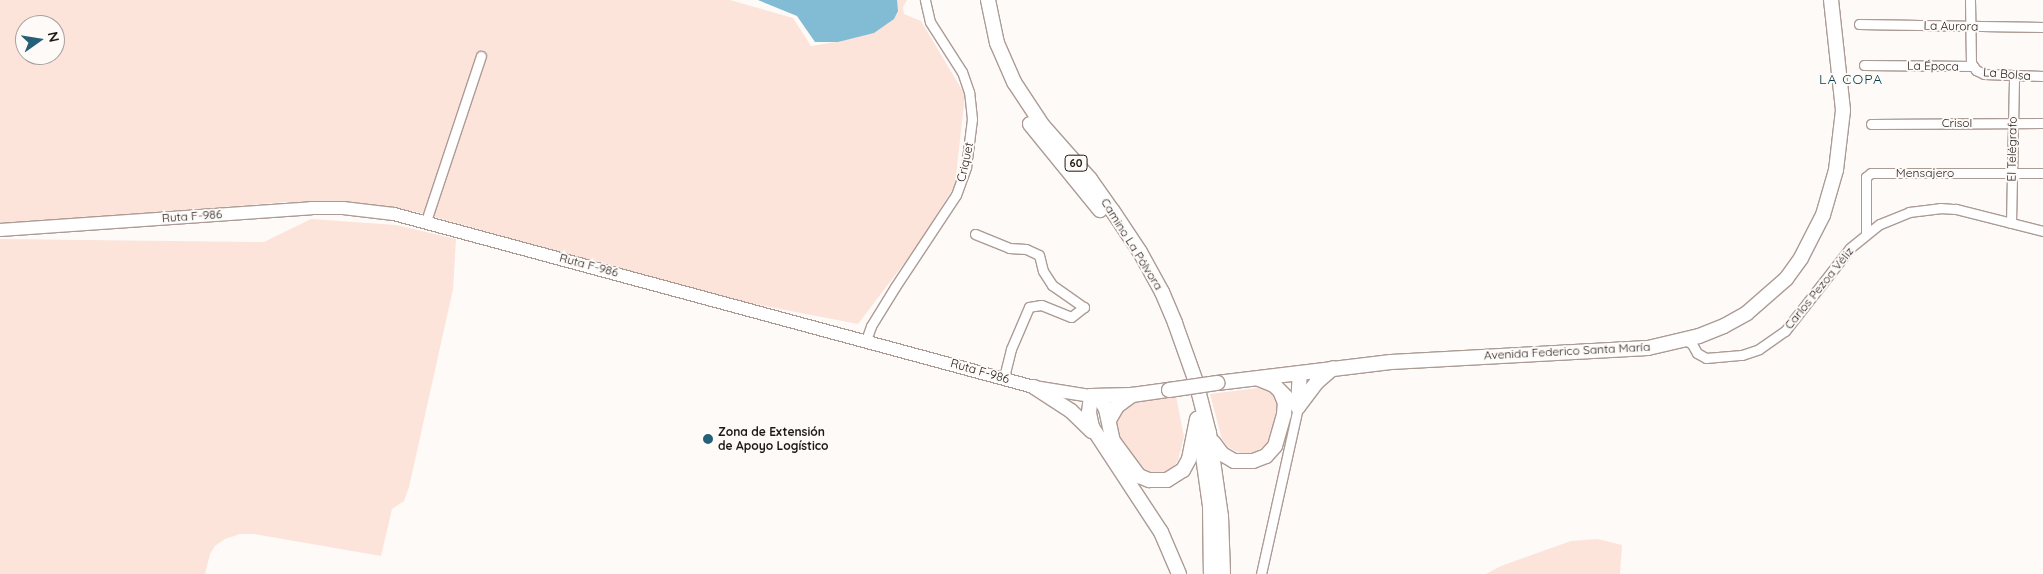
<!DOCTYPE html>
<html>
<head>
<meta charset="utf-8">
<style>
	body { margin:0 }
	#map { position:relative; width:2043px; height:574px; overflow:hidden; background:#fdfaf8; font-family:Quicksand,sans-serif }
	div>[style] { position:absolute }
	.green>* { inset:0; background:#fce4da }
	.water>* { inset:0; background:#82bcd4 }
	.roads { filter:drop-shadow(1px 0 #ac9b95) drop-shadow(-1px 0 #ac9b95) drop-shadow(0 1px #ac9b95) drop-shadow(0 -1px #ac9b95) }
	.minor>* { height:9px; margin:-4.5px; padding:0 4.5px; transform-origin:4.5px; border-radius:4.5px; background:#fff }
	.secondary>* { height:12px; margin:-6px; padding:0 6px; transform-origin:6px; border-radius:6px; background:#fff }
	.primary>* { height:14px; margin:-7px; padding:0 7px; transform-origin:7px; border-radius:7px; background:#fff }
	.trunk>* { height:14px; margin:-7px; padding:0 7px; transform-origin:7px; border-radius:7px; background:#fff }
	.bridges { filter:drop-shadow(1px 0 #ac9b95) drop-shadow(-1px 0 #ac9b95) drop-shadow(0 1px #ac9b95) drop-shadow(0 -1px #ac9b95) }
	.primary-bridge>* { height:14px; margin:-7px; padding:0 7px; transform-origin:7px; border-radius:7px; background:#fff }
	.dots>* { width:14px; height:14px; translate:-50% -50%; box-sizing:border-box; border:2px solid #fdfaf8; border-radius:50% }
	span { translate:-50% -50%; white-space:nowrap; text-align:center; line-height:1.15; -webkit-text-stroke:4px #fdfaf8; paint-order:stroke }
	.shield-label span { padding:1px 4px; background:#fdfaf8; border:1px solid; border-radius:4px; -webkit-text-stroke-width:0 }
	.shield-label { font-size:11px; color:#1f1916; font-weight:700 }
	.street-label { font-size:12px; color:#1f1916 }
	.poi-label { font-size:12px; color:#1f1916; font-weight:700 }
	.left { translate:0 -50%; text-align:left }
	.neighbourhood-label { font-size:14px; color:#073c4e; letter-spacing:1px }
	.north { position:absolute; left:15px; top:15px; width:50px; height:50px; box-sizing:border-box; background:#fdfaf8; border:1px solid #a4a09e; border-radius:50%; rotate:77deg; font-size:14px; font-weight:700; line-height:20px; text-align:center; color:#1f1916 }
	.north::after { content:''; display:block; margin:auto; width:18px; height:22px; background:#246178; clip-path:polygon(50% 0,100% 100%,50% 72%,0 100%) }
</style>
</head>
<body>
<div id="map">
	<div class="green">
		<div style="clip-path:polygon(evenodd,0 0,730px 0,793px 18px,811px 46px,842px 41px,810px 18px,771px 0,907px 0,903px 7px,904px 14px,921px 21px,965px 95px,955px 185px,918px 245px,858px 324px,729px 299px,417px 212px,386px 207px,286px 202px,0 225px,0 0,25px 25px,55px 25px,55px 55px,25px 55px,25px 25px)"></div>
		<div style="clip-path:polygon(311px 219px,396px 225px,456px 239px,453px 289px,409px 487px,404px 501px,392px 509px,381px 556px,254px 534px,240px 534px,225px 539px,215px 546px,210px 554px,205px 574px,0 574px,0 239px,264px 242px)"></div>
		<div style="clip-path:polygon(1258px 388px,1270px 391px,1277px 401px,1278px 410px,1271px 434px,1266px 444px,1257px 451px,1246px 454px,1237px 452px,1228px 447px,1222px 439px,1210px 394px)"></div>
		<div style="clip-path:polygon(1176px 396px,1184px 437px,1178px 460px,1173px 468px,1165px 474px,1151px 474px,1142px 470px,1118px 437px,1117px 419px,1129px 401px)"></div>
		<div style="clip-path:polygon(1598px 539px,1622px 545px,1620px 574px,1486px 574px,1501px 566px,1571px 541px)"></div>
	</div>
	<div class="water">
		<div style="clip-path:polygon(758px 0,897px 0,898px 11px,894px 19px,874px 33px,838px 42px,815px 42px,797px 16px)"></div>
	</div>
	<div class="roads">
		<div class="minor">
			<div style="left:1970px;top:0;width:63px;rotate:89.1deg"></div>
			<div style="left:1971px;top:63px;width:9px;rotate:54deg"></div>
			<div style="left:1976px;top:70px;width:9px;rotate:27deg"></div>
			<div style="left:1984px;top:74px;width:59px;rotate:1.9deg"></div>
			<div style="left:1859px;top:24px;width:184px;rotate:0.9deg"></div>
			<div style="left:1864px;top:65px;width:109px;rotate:0.5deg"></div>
			<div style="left:1871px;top:124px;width:172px;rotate:-0.3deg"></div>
			<div style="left:426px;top:221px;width:174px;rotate:-71.6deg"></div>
			<div style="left:2011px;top:223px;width:147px;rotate:-88.8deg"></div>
			<div style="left:975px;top:234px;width:37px;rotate:22deg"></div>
			<div style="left:1009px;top:248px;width:17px;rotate:3deg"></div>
			<div style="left:1026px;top:249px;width:14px;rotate:25deg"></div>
			<div style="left:1039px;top:255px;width:16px;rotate:76deg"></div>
			<div style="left:1043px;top:271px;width:17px;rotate:57deg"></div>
			<div style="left:1052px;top:285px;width:39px;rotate:35deg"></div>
			<div style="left:1084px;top:307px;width:16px;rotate:142deg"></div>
			<div style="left:1071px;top:317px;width:32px;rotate:-158deg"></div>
			<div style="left:1041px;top:305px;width:12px;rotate:171deg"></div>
			<div style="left:1029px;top:307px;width:46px;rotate:113.2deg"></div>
			<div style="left:1011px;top:349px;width:30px;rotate:104deg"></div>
			<div style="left:1866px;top:234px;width:57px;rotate:-90deg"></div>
			<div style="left:1866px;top:177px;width:6px;rotate:-39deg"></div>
			<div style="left:1871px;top:173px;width:172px"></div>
			<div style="left:866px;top:340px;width:15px;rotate:-70deg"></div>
			<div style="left:871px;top:326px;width:46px;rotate:-58.4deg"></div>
			<div style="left:895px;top:287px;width:110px;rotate:-56.5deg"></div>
			<div style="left:956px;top:195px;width:30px;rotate:-70deg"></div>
			<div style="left:966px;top:167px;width:48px;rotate:-82.9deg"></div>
			<div style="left:972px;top:119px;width:27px;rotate:-96deg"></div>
			<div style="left:969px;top:92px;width:21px;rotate:-109deg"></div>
			<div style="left:962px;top:72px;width:59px;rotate:-122.6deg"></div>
			<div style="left:930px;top:22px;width:23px;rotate:-103deg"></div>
			<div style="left:1686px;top:340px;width:7px;rotate:34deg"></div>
			<div style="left:1692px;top:344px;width:10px;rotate:61deg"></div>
			<div style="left:1697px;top:353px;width:10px;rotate:29deg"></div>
			<div style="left:1706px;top:358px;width:36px;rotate:-5deg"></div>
			<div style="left:1742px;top:355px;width:18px;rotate:-19deg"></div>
			<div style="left:1759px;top:349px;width:32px;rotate:-35deg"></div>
			<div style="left:1785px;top:331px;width:105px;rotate:-51.9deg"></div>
			<div style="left:1850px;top:248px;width:38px;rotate:-39deg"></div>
			<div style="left:1880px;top:224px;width:31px;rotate:-22deg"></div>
			<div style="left:1909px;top:212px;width:31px;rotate:-7deg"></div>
			<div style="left:1940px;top:208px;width:16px;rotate:4deg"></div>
			<div style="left:1956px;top:209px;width:90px;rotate:14.2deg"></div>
			<div style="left:1261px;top:574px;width:171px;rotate:-77.5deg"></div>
		</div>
		<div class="secondary">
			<div style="left:0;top:230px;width:312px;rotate:-4deg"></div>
			<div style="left:311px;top:208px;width:32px"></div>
			<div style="left:343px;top:208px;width:51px;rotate:6.7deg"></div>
			<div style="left:394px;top:214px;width:663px;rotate:15.13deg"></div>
			<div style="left:1034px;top:387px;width:58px;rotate:9deg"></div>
		</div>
		<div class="primary">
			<div style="left:1217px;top:383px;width:175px;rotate:-6.9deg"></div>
			<div style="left:1391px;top:362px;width:257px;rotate:-3.1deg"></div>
			<div style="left:1648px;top:348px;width:52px;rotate:-13.2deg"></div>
			<div style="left:1699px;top:336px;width:27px;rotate:-22deg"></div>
			<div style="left:1724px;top:326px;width:26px;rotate:-29deg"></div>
			<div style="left:1747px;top:313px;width:52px;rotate:-41.1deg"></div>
			<div style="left:1786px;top:279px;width:26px;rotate:-54deg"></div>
			<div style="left:1801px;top:258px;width:48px;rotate:-62.9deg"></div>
			<div style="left:1823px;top:215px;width:47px;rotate:-73.9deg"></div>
			<div style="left:1836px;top:170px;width:60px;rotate:-83.3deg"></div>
			<div style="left:1843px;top:110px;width:111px;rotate:-96.2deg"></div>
			<div style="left:1091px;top:396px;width:41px;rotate:-1.4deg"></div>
			<div style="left:1132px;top:395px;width:37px;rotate:-8deg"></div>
		</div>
		<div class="trunk">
			<div style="left:988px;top:0;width:44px;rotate:78.2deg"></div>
			<div style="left:997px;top:43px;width:43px;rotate:66.4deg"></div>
			<div style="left:1014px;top:82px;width:53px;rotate:56.6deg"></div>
			<div style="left:1043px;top:126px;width:71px;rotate:48.4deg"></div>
			<div style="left:1090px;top:179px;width:38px;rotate:55deg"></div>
			<div style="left:1112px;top:210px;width:50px;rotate:56.3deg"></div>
			<div style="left:1140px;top:252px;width:46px;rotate:61.2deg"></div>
			<div style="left:1162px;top:292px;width:34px;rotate:67deg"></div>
			<div style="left:1175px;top:323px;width:63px;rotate:70.4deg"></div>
			<div style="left:1196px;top:382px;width:53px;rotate:75.7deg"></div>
			<div style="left:1209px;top:433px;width:84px;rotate:81.8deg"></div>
			<div style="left:1221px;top:516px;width:58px;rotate:88deg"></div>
			<div style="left:1030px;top:124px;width:111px;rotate:50.9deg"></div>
			<div style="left:1259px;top:379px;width:16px;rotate:22deg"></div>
			<div style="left:1274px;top:385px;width:17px;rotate:45deg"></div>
			<div style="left:1034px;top:387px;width:44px;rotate:33deg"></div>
			<div style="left:1071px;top:411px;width:29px;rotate:44deg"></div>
			<div style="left:1091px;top:396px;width:17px;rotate:97deg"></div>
			<div style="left:1089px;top:413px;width:14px;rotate:78deg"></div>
			<div style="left:1092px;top:427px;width:126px;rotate:56.7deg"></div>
			<div style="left:1161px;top:532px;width:46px;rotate:66.8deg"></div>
			<div style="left:1098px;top:396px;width:15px;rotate:58deg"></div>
			<div style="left:1106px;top:409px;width:33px;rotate:78deg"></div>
			<div style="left:1113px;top:441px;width:44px;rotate:53.4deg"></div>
			<div style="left:1139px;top:476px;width:11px;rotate:22deg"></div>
			<div style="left:1149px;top:480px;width:18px"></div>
			<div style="left:1167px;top:480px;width:19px;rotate:-32deg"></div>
			<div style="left:1183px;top:470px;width:13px;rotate:-61deg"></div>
			<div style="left:1189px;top:459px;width:41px;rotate:-78.7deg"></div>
			<div style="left:1298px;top:407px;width:31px;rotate:-53deg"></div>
			<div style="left:1317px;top:382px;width:21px;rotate:-41deg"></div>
			<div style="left:1298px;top:407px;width:34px;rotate:-87deg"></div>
			<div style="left:1109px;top:420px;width:16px;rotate:-60deg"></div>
			<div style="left:1117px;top:406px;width:19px;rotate:-36deg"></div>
			<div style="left:1200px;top:435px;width:72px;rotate:82deg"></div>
			<div style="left:1210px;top:506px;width:68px;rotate:89.2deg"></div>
			<div style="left:1213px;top:442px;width:15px;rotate:53deg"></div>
			<div style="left:1222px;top:454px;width:14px;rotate:30deg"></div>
			<div style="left:1234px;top:461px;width:19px"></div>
			<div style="left:1253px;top:461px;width:14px;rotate:-21deg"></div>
			<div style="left:1266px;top:456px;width:13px;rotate:-48deg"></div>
			<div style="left:1275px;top:446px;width:33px;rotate:-74deg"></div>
			<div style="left:1284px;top:414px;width:11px;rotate:-85deg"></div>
			<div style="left:1285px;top:403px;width:11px;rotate:-112deg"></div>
		</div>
	</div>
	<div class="bridges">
		<div class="primary-bridge">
			<div style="left:1169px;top:390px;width:49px;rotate:-8.3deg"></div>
		</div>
	</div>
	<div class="dots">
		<div style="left:708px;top:439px;background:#246178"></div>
	</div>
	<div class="shield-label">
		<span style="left:1076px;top:163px">60</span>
	</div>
	<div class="street-label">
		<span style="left:1951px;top:26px;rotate:1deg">La Aurora</span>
		<span style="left:1933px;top:66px;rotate:1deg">La Época</span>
		<span style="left:2007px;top:74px;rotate:5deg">La Bolsa</span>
		<span style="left:1957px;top:123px">Crisol</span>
		<span style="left:2012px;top:149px;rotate:-89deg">El Telégrafo</span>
		<span style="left:965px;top:162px;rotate:-78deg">Criquet</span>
		<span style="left:1925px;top:173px">Mensajero</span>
		<span style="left:192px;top:216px;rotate:-4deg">Ruta F-986</span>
		<span style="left:1132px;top:244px;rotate:58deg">Camino La Pólvora</span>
		<span style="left:589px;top:265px;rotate:15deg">Ruta F-986</span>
		<span style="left:1819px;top:288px;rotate:-51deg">Carlos Pezoa Véliz</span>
		<span style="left:1567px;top:351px;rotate:-3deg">Avenida Federico Santa María</span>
		<span style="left:980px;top:371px;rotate:16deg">Ruta F-986</span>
	</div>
	<div class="poi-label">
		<span class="left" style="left:718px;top:439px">Zona de Extensión<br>de Apoyo Logístico</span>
	</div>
	<div class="neighbourhood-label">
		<span style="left:1851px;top:79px">LA COPA</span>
	</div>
	<div class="north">N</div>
</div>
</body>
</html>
